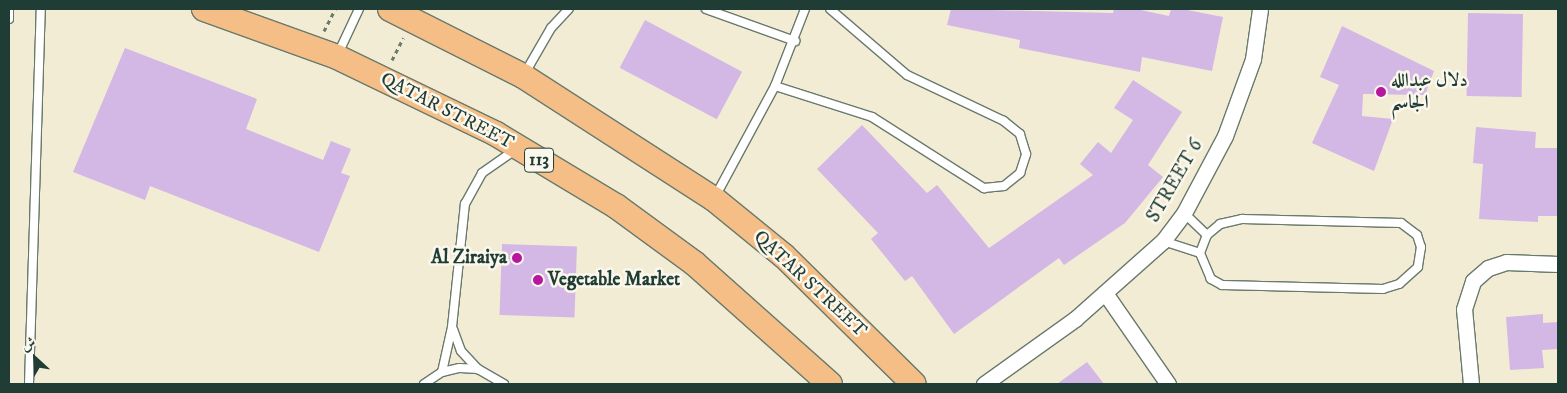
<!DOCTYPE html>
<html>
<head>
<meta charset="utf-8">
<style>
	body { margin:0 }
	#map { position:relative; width:1567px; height:393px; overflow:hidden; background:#f2ecd5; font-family:"IM FELL DW Pica",Amiri,serif }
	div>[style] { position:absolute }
	.building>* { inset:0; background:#d3b7e4; transform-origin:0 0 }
	.path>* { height:3px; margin-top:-1.5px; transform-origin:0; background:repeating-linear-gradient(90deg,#697a6c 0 4px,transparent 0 8px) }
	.roads { filter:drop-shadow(1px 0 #697a6c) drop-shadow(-1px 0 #697a6c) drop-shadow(0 1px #697a6c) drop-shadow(0 -1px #697a6c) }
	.lane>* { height:8px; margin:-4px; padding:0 4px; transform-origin:4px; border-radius:4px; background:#fff }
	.street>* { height:15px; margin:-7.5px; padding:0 7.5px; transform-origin:7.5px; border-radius:7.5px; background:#fff }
	.primary>* { height:24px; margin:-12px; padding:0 12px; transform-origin:12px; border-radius:12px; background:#f5be86 }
	.dots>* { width:14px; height:14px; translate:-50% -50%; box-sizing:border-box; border:2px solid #fbf7ec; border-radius:50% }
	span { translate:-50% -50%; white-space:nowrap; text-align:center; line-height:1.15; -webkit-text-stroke:5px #fbf7ec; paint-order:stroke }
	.shield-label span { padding:1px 4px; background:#fbf7ec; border:1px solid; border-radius:4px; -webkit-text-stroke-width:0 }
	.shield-label { font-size:18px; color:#1f3d34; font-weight:700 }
	.poi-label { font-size:19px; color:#1f3d34; font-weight:700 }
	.left { translate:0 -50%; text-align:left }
	.right { translate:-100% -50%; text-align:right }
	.street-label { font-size:19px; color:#1f3d34 }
	.frame { position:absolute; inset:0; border:10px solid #1f3d34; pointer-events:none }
	.north { position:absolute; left:10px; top:333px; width:50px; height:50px; -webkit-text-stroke:4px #fbf7ec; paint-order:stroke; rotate:335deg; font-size:14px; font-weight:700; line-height:20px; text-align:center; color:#1f3d34 }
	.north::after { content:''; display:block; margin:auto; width:18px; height:22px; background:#1f3d34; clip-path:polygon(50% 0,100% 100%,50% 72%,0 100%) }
</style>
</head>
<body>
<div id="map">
	<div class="building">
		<div style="clip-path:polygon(951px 9px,1113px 13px,1114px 9px,1136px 9px,1169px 16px,1171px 9px,1182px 9px,1223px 17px,1212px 71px,1142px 57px,1140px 72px,1019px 48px,1020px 40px,947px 25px)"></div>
		<div style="left:1468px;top:13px;width:55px;height:83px;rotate:1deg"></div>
		<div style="left:645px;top:20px;width:110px;height:54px;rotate:28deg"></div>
		<div style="clip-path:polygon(1342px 26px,1434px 71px,1425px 95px,1363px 94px,1362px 116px,1393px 119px,1374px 171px,1312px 143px,1339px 85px,1320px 77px)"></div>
		<div style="clip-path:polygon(125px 48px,257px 99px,246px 129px,323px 160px,331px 141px,351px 149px,341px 173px,350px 176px,319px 252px,150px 186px,145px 200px,73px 172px)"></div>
		<div style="clip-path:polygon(1133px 80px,1182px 112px,1148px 165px,1163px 177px,1125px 223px,1064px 265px,1059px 258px,954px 334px,912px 276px,905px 281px,871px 239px,878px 233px,817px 169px,862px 125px,927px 193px,937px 185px,989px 248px,1093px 175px,1080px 164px,1098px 142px,1111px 153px,1133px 120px,1114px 108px)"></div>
		<div style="clip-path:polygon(1476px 127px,1536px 132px,1535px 148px,1558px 148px,1558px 216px,1538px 216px,1538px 222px,1479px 219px,1483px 164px,1473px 163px)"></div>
		<div style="left:502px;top:244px;width:75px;height:71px;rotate:2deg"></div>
		<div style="clip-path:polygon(1543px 314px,1543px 323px,1558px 322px,1558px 349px,1542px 350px,1544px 368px,1510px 370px,1506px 317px)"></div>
		<div style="clip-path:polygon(1087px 362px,1104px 384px,1057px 384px)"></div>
	</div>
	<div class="path">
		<div style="left:324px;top:31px;width:25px;rotate:-63deg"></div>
		<div style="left:392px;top:60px;width:25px;rotate:-63deg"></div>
	</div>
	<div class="roads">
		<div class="lane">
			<div style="left:706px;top:9px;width:95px;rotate:19.8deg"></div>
			<div style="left:9px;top:19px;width:10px;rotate:-90deg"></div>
			<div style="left:337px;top:56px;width:52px;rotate:-64.9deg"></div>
			<div style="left:525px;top:73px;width:52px;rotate:-60deg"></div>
			<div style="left:551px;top:28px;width:26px;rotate:-47deg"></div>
			<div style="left:775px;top:86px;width:102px;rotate:17.7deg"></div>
			<div style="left:872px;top:117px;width:133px;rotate:32.4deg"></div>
			<div style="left:984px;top:188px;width:20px;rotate:-6deg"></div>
			<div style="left:1004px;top:186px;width:21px;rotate:-39deg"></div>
			<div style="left:1020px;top:173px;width:20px;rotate:-72deg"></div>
			<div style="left:1026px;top:154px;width:21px;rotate:-107deg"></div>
			<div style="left:1020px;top:134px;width:21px;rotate:-141deg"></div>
			<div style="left:1004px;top:121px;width:107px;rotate:-154.6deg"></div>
			<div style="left:907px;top:75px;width:101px;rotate:-139.4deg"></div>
			<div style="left:715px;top:197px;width:126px;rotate:-61.6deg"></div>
			<div style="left:775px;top:86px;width:83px;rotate:-68.7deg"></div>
			<div style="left:1184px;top:213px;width:32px;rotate:44deg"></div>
			<div style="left:1242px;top:219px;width:159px;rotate:1.4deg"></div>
			<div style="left:1401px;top:223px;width:20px;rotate:37deg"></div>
			<div style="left:1417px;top:235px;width:13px;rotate:72deg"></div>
			<div style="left:1421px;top:247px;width:20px;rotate:99deg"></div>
			<div style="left:1418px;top:267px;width:25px;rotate:138deg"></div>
			<div style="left:1399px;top:284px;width:17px;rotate:163deg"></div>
			<div style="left:1383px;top:289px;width:161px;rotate:-178.6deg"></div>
			<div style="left:1222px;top:285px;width:13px;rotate:-151deg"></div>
			<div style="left:1211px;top:279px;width:28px;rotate:-113deg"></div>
			<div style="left:1200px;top:253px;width:19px;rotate:-69deg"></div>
			<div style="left:1207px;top:235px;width:17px;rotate:-40deg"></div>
			<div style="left:1220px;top:224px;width:23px;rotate:-13deg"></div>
			<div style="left:1163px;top:241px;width:39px;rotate:18deg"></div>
			<div style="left:453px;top:329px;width:23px;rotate:70deg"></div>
			<div style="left:461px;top:351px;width:25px;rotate:47deg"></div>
			<div style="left:442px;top:372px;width:46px;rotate:-77.5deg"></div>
			<div style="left:452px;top:327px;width:124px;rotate:-84deg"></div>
			<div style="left:465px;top:204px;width:35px;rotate:-61deg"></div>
			<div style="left:482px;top:173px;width:40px;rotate:-34.9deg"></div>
			<div style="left:29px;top:384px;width:375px;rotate:-88.2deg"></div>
			<div style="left:424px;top:384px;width:22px;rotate:-34deg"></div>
			<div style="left:442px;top:372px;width:18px;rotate:-13deg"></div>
			<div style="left:460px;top:368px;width:18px;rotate:3deg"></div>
			<div style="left:478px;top:369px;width:30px;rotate:30deg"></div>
		</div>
		<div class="street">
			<div style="left:1105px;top:293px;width:111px;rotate:55.3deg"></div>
			<div style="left:984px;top:384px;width:112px;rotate:-35.5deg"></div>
			<div style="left:1075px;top:319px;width:118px;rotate:-41.6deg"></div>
			<div style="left:1163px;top:241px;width:35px;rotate:-53deg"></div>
			<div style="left:1184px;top:213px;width:87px;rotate:-62deg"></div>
			<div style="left:1225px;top:136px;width:82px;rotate:-70deg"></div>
			<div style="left:1253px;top:59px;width:50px;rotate:-82deg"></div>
			<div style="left:1471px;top:384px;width:75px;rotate:-95.3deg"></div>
			<div style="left:1464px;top:309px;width:29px;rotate:-72deg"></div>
			<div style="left:1473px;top:281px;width:20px;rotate:-41deg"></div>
			<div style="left:1488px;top:268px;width:19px;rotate:-18deg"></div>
			<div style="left:1506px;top:262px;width:52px;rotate:2.2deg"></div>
		</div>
		<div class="primary">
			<div style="left:204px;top:9px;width:141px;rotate:19.8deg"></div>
			<div style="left:337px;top:57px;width:177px;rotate:25.8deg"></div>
			<div style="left:496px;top:134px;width:140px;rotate:31deg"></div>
			<div style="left:616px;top:206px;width:97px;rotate:36.2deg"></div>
			<div style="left:694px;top:263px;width:182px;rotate:41.7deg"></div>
			<div style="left:390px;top:9px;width:149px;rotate:26.7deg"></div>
			<div style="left:523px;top:76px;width:227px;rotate:32.8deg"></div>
			<div style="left:714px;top:199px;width:90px;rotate:39.2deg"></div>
			<div style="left:784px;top:256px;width:182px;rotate:44.6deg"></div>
		</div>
	</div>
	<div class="dots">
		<div style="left:1381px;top:92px;background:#b5179e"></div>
		<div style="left:517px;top:258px;background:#b5179e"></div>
		<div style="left:538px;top:280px;background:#b5179e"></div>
	</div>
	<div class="shield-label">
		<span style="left:539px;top:160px">113</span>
	</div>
	<div class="poi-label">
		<span class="left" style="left:1391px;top:92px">دلال عبدالله<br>الجاسم</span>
		<span class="right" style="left:507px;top:258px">Al Ziraiya</span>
		<span class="left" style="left:548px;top:280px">Vegetable Market</span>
	</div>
	<div class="street-label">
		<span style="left:447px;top:111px;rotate:27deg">QATAR STREET</span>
		<span style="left:1175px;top:181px;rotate:-60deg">STREET 6</span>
		<span style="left:810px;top:284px;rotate:43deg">QATAR STREET</span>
	</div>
	<div class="frame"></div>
	<div class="north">ش</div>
</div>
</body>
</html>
